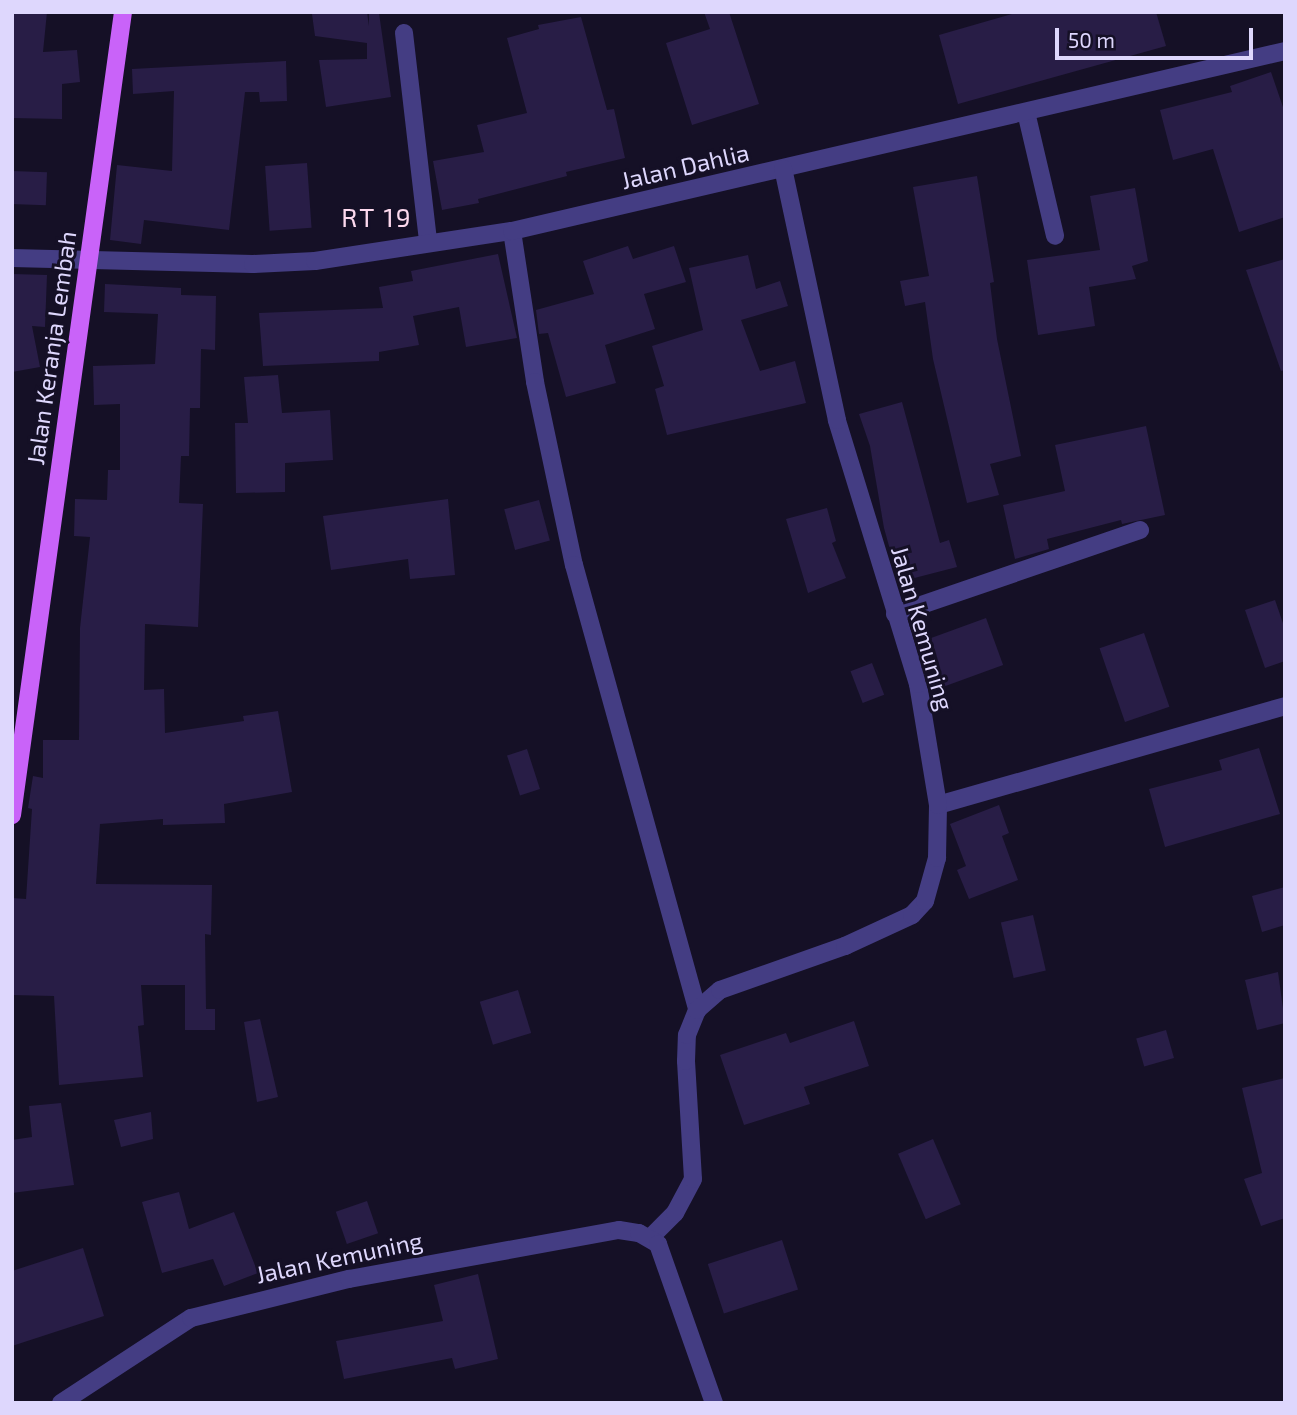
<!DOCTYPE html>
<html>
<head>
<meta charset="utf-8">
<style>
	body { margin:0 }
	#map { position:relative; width:1297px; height:1415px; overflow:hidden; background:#151026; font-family:"Exo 2",sans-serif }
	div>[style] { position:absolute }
	.building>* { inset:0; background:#281d46; transform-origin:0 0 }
	.minor>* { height:18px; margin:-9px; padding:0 9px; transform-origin:9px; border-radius:9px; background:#443d83 }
	.major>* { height:18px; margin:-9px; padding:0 9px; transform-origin:9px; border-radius:9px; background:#c963f9 }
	span { translate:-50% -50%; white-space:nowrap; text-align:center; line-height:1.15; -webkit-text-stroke:6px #151026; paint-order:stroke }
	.street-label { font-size:24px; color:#ded7fd }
	.neighbourhood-label { font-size:26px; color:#fdd9ee; letter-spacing:2px }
	.frame { position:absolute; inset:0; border:14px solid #ded7fd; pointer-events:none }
	.scale { position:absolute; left:1055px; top:28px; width:198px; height:32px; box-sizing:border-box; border:4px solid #ded7fd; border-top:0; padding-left:9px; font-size:21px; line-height:24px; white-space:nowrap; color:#ded7fd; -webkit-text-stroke:5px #151026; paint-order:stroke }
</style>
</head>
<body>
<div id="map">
	<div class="building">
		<div style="clip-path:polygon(12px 12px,47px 12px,43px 52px,77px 50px,80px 82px,62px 84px,62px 119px,12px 118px)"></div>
		<div style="clip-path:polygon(326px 12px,367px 12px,369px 26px,369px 13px,379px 13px,391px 97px,326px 107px,319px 60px,367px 59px,367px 43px,315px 36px,312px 14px)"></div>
		<div style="clip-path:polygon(704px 12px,729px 12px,759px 104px,692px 125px,666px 43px,710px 29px)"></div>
		<div style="clip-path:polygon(1019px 12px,1156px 12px,1166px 46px,958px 104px,939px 35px)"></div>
		<div style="clip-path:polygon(581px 17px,607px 110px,614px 109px,625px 158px,566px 172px,567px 176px,478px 199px,479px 203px,442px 210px,433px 161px,484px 152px,477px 125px,527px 113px,507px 38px,539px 29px,538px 25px)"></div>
		<div style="clip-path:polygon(286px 61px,287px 101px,260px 102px,259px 92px,245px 92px,229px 230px,144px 220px,141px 244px,110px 240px,117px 165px,172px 171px,174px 91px,133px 94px,132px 69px)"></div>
		<div style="clip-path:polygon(1271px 72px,1285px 113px,1285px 217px,1239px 232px,1213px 149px,1173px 160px,1160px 110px,1232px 92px,1230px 86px)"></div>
		<div style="left:307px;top:163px;width:65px;height:42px;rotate:86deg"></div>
		<div style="left:12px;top:171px;width:35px;height:33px;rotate:2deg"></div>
		<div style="clip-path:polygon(977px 176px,994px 282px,990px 283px,997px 339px,1021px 456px,990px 464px,999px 495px,967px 503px,933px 359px,925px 302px,905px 306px,900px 281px,929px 276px,913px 187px)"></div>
		<div style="clip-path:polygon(1135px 188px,1148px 261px,1132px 266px,1136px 279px,1089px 287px,1095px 326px,1038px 335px,1027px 260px,1100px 250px,1090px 196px)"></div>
		<div style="clip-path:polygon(628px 246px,633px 259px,674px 246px,686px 282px,644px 294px,655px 329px,605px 345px,616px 383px,566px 397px,548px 333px,539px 334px,536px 310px,594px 294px,583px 261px)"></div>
		<div style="clip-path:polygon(498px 254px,517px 338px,466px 347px,459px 307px,413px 316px,419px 345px,379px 352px,379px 361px,263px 366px,259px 313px,383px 308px,379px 287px,413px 281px,411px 271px)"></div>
		<div style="clip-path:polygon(748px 255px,756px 289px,780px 281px,788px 306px,741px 320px,760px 371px,795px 361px,806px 403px,667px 435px,655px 389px,664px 386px,652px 346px,703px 330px,689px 268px)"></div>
		<div style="clip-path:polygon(1285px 259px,1285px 370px,1281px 371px,1246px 270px)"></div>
		<div style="clip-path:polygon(12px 274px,47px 275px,45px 327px,32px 326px,40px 367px,12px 372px)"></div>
		<div style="clip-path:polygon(105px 284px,181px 288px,181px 295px,216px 296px,215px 350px,201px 349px,200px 408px,190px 408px,189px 456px,181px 456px,179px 503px,203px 504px,198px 627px,145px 624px,144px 690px,164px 689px,165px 733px,244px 721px,243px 716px,278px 711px,292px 792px,224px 804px,225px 823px,163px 825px,163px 819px,100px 824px,96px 884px,212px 885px,211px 935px,205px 934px,206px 1009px,215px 1009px,215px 1030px,185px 1030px,185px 985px,141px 985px,144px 1025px,138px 1026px,143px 1077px,59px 1085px,54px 996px,12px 995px,12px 898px,26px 899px,32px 809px,28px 808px,33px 776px,43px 778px,43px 740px,79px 740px,80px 628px,90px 537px,74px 536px,75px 499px,107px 500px,108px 470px,120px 470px,120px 404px,94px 405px,93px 366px,155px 364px,158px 314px,104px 312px)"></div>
		<div style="clip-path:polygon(278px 375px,282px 413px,330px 410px,333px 460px,285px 463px,285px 492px,236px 493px,235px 423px,248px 423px,244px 377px)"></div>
		<div style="clip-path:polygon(902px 402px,940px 543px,949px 540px,957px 567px,899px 582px,884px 528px,870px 446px,859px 414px)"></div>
		<div style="clip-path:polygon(1146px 426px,1165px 515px,1122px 524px,1121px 520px,1047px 539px,1049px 549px,1015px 559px,1003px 505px,1065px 491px,1055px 445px)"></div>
		<div style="clip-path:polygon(448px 499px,455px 575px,410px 579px,408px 559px,331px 570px,323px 516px)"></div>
		<div style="left:539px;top:500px;width:42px;height:36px;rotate:75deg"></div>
		<div style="clip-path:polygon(827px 508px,836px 541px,832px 543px,846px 578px,808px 593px,786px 519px)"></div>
		<div style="clip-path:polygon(1275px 600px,1285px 629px,1285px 661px,1265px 668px,1245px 610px)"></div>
		<div style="left:986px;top:618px;width:50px;height:62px;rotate:70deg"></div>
		<div style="left:1144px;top:633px;width:78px;height:47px;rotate:71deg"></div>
		<div style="left:872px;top:663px;width:34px;height:23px;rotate:69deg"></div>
		<div style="clip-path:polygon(1259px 748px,1280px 814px,1165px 847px,1149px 789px,1222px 770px,1219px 760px)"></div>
		<div style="left:527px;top:749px;width:42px;height:21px;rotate:72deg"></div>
		<div style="clip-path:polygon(999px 805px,1009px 833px,1002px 836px,1018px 880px,969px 899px,957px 870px,966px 866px,950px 824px)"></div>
		<div style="clip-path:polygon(1285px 887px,1285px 925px,1262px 932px,1252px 896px)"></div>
		<div style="left:1033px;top:915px;width:57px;height:33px;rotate:77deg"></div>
		<div style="clip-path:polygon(1278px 972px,1285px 1023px,1257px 1030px,1245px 980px)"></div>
		<div style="left:518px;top:990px;width:45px;height:40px;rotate:73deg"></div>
		<div style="clip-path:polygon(260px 1019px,278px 1097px,257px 1102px,244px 1022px)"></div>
		<div style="clip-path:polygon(854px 1021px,869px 1066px,804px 1087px,810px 1104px,744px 1125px,720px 1055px,786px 1033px,790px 1043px)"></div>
		<div style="left:1166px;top:1030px;width:29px;height:31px;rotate:74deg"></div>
		<div style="clip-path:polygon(1285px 1078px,1285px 1218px,1261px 1226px,1244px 1179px,1262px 1173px,1242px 1088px)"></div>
		<div style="clip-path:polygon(61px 1103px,74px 1185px,12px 1193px,12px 1140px,32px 1137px,29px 1106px)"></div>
		<div style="clip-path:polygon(151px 1112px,153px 1139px,121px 1147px,114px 1120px)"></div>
		<div style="left:933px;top:1139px;width:71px;height:38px;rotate:67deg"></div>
		<div style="clip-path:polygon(179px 1192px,189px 1229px,234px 1212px,258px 1273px,224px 1286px,213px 1259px,162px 1273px,142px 1202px)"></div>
		<div style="left:367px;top:1201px;width:34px;height:33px;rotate:71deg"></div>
		<div style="left:782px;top:1240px;width:52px;height:78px;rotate:72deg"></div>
		<div style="clip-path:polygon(83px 1248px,104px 1316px,12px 1346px,12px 1271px)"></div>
		<div style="clip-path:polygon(478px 1274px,498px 1359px,455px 1369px,452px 1358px,344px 1379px,336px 1341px,443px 1321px,434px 1285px)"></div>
	</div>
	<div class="minor">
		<div style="left:404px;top:33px;width:210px;rotate:83.4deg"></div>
		<div style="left:1026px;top:112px;width:127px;rotate:76.8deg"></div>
		<div style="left:512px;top:231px;width:153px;rotate:81.3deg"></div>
		<div style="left:535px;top:382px;width:187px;rotate:78deg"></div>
		<div style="left:574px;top:565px;width:462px;rotate:74.5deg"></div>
		<div style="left:12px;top:258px;width:241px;rotate:1.4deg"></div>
		<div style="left:253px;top:264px;width:62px;rotate:-2.8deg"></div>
		<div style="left:315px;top:261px;width:199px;rotate:-8.7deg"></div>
		<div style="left:512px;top:231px;width:794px;rotate:-13.11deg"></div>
		<div style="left:895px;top:614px;width:259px;rotate:-18.9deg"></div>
		<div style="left:938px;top:805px;width:361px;rotate:-15.9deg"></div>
		<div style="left:651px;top:1237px;width:34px;rotate:-45deg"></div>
		<div style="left:675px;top:1213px;width:38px;rotate:-62deg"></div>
		<div style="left:693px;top:1179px;width:118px;rotate:-93.4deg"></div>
		<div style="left:686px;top:1061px;width:26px;rotate:-88deg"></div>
		<div style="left:687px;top:1035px;width:27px;rotate:-68deg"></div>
		<div style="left:697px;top:1010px;width:30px;rotate:-41deg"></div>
		<div style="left:720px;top:990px;width:133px;rotate:-19.4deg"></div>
		<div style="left:845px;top:946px;width:74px;rotate:-24.8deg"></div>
		<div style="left:912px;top:915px;width:19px;rotate:-47deg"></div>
		<div style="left:925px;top:901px;width:45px;rotate:-74.4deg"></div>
		<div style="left:937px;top:858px;width:53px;rotate:-88.9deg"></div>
		<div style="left:938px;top:805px;width:123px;rotate:-99.4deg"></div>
		<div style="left:918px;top:684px;width:276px;rotate:-107.1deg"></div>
		<div style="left:837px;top:420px;width:257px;rotate:-102.1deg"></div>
		<div style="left:61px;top:1403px;width:155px;rotate:-33.2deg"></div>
		<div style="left:191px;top:1318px;width:163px;rotate:-13.9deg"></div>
		<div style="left:349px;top:1279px;width:274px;rotate:-10.3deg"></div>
		<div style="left:619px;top:1230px;width:20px;rotate:9deg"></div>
		<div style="left:639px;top:1233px;width:22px;rotate:30deg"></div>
		<div style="left:658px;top:1244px;width:169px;rotate:70.6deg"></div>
	</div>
	<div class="major">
		<div style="left:12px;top:815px;width:811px;rotate:-82.13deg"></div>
	</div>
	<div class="street-label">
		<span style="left:685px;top:166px;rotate:-13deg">Jalan Dahlia</span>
		<span style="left:51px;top:348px;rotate:-82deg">Jalan Keranja Lembah</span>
		<span style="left:923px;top:628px;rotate:74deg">Jalan Kemuning</span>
		<span style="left:339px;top:1257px;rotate:-12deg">Jalan Kemuning</span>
	</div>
	<div class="neighbourhood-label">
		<span style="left:377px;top:217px">RT 19</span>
	</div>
	<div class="frame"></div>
	<div class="scale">50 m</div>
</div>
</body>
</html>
